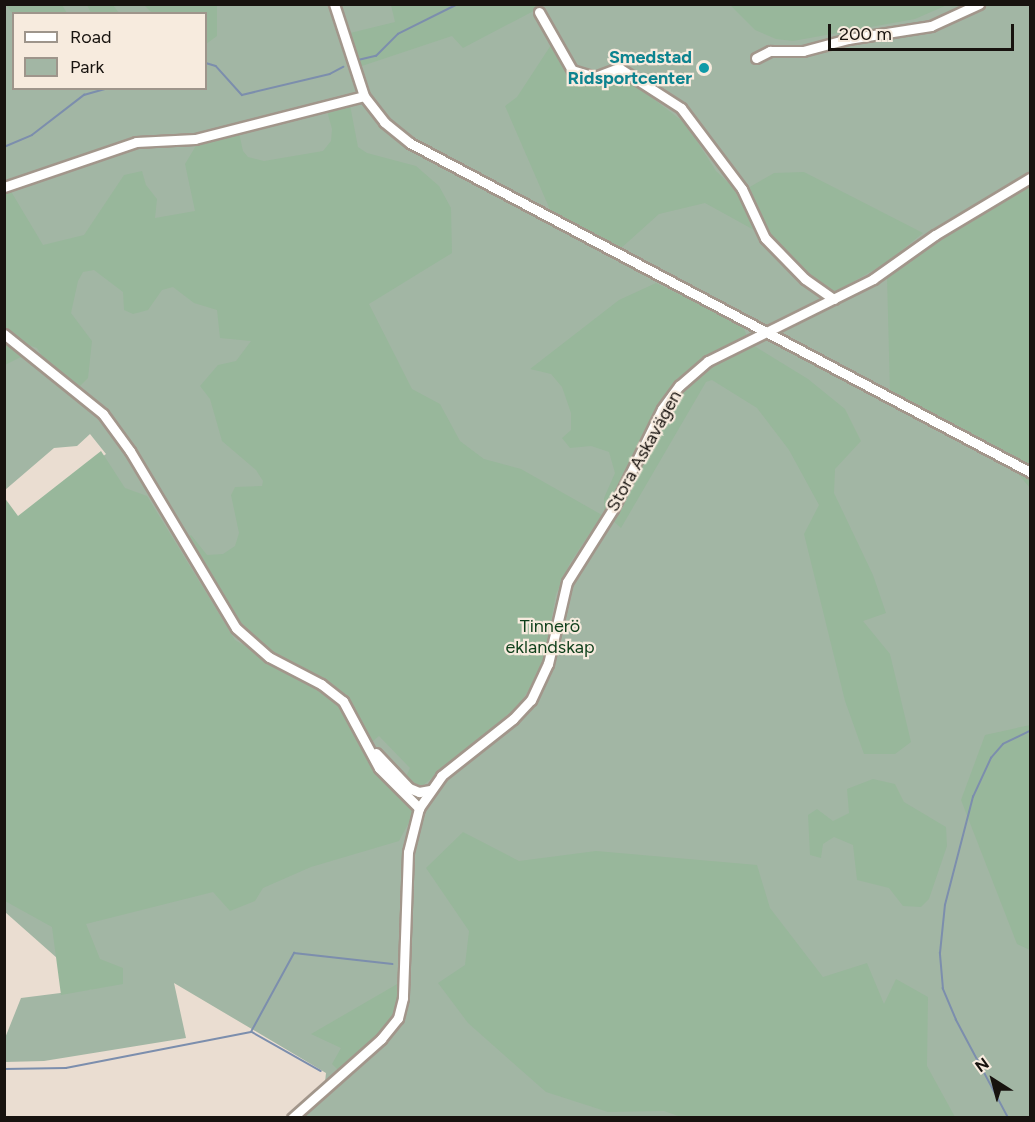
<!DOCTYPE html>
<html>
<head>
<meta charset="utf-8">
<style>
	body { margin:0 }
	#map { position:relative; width:1035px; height:1122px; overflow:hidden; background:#eaddd1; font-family:Figtree,sans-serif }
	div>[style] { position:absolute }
	.green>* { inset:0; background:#a2b6a4 }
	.forest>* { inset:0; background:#98b79b }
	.stream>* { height:1.5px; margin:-0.75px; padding:0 0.75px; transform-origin:0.75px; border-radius:0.75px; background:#7c8ead }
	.roads { filter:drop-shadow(2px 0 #a2968b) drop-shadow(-2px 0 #a2968b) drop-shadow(0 2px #a2968b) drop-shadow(0 -2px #a2968b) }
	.minor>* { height:9px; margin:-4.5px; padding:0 4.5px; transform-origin:4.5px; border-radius:4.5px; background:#fff }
	.dots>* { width:16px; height:16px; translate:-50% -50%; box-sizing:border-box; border:3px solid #f7ebde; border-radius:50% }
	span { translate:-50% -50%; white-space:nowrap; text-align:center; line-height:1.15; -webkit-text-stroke:4.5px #f7ebde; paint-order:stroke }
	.culture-label { font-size:18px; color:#0d838f; font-weight:700 }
	.right { translate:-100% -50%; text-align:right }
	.street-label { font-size:18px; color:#18130f }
	.park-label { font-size:18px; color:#0e3f1a }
	.frame { position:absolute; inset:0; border:6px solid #18130f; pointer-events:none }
	.legend { position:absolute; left:12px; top:12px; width:195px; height:78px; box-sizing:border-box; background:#f7ebde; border:2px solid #9e958b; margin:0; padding:8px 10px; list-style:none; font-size:18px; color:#18130f }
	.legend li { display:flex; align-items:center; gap:12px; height:30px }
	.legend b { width:30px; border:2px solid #9e958b }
	.north { position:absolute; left:963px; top:1050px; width:60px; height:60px; -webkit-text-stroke:4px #f7ebde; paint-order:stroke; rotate:324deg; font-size:16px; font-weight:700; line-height:24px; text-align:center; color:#18130f }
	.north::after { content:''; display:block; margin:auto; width:21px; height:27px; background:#18130f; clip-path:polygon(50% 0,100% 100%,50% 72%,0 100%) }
	.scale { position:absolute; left:828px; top:24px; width:186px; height:27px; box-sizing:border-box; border:3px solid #18130f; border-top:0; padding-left:8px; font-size:18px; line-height:21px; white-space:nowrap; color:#18130f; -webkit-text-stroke:4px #f7ebde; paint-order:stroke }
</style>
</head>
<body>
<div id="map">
	<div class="green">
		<div style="clip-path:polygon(evenodd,5px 5px,1030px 5px,1030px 1117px,293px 1117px,324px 1091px,326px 1073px,174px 983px,186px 1038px,44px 1061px,5px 1062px,5px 1038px,21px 998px,92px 989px,5px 912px,5px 520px,20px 518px,106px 454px,90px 434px,77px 446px,54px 448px,5px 490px,5px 5px,14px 14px,206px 14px,206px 88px,14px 88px,14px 14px)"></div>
	</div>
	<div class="forest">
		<div style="clip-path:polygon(5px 4px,62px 5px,67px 13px,13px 14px)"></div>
		<div style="clip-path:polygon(87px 5px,113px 5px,119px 13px,91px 13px)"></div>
		<div style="clip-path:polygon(144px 5px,217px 5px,217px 36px,206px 44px,206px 14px,152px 13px)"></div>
		<div style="clip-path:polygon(391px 5px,545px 5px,463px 48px,452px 36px,356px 68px,346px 34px,395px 22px)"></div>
		<div style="clip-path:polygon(730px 5px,947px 5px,915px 19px,793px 41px,776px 39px,755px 30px)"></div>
		<div style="clip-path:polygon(551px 45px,569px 73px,591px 79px,620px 73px,686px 124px,716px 171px,736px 190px,754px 230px,705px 203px,659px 214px,619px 250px,551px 212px,505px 106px,517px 97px)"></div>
		<div style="clip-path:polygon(350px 105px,358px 147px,367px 153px,416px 166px,439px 186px,451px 208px,452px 253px,369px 304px,412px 389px,440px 404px,460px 441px,484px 459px,521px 469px,602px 515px,570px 563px,556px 594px,545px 654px,538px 675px,519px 705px,421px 787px,404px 781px,410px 768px,379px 736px,371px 743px,351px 702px,257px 645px,233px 618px,184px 540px,191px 535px,207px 555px,223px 554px,235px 546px,239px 533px,231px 495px,235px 487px,262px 486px,263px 481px,256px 470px,222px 441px,210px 399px,200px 386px,218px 365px,236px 361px,251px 341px,220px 338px,217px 310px,194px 303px,173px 287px,162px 290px,148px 310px,133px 314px,124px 310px,123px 292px,94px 270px,83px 272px,78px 281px,71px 313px,92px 341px,88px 378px,79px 387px,46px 363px,37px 348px,22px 343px,5px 329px,5px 190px,9px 188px,43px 245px,84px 235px,124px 175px,142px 171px,146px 185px,157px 199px,155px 218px,195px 211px,185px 164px,197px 144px,239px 133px,243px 151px,248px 157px,264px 161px,323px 151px,331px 141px,332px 129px,327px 111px)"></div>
		<div style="clip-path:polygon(804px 172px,923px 233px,886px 263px,835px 292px,794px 263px,763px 226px,748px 188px,774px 173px)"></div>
		<div style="clip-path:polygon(1030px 186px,1030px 488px,1002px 455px,890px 393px,887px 277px,923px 249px)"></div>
		<div style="clip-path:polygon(656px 283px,742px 325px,747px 336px,685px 376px,604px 513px,604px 498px,615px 473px,609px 452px,591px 446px,570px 448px,562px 438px,571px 430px,571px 413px,562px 387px,551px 374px,530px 369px,619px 300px)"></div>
		<div style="clip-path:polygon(4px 338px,25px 355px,5px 365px,4px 365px)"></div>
		<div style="clip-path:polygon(751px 344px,808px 379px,845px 409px,861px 441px,835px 469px,834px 493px,873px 575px,886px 613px,863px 621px,890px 654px,911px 742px,895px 754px,864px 754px,845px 701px,804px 534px,819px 505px,789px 450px,757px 408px,712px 380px,706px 382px,621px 528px,611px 519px,680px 390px,713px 364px)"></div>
		<div style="clip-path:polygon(101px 451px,125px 488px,147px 496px,235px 640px,330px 697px,343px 710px,376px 773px,407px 799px,414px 813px,399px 841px,311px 867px,263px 888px,255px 901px,230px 911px,213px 892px,86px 924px,100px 959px,123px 968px,123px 984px,61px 995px,52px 927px,5px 901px,4px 497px,18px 516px)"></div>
		<div style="clip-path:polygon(1030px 725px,1030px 950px,1017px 944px,961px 800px,985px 735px)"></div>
		<div style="clip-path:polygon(873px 779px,895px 784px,904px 802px,946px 827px,947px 846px,929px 899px,921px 907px,903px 906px,889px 888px,857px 880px,853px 845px,834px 837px,823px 844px,821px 858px,810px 855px,808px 815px,817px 809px,833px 821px,849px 813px,847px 789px)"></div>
		<div style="clip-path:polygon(463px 832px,519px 861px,596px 851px,757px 865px,770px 908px,823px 977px,867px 963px,884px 1004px,896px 979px,928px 997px,927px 1066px,955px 1117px,681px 1117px,664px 1111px,608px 1112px,546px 1092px,468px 1023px,438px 983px,465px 965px,469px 931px,426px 868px)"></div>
		<div style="clip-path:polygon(399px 983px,397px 1009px,385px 1029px,338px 1070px,332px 1064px,341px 1048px,311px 1034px)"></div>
	</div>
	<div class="stream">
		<div style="left:358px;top:60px;width:18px;rotate:-13deg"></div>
		<div style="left:376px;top:56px;width:31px;rotate:-45deg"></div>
		<div style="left:398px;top:34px;width:67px;rotate:-26.6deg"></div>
		<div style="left:206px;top:63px;width:10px;rotate:17deg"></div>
		<div style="left:216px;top:66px;width:39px;rotate:48deg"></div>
		<div style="left:242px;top:95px;width:90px;rotate:-13.4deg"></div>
		<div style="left:330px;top:74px;width:15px;rotate:-28deg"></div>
		<div style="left:4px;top:147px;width:30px;rotate:-23deg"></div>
		<div style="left:32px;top:135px;width:66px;rotate:-37.6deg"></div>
		<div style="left:84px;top:95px;width:26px;rotate:-16deg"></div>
		<div style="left:252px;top:1032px;width:79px;rotate:29.5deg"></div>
		<div style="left:4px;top:1069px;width:62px;rotate:-0.9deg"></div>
		<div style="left:66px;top:1068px;width:188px;rotate:-11deg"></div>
		<div style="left:251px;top:1032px;width:90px;rotate:-61.4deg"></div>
		<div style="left:294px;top:953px;width:99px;rotate:6.4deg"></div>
		<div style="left:1008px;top:1118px;width:111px;rotate:-118deg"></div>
		<div style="left:956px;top:1020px;width:34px;rotate:-113deg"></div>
		<div style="left:943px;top:989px;width:36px;rotate:-95deg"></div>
		<div style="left:940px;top:953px;width:48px;rotate:-84.1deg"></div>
		<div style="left:945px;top:905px;width:112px;rotate:-75.5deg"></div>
		<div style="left:973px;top:797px;width:43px;rotate:-65.2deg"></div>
		<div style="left:991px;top:758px;width:18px;rotate:-49deg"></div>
		<div style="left:1003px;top:744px;width:30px;rotate:-26deg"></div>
	</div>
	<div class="roads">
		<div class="minor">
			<div style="left:334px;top:4px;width:97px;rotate:71.9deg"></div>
			<div style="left:539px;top:12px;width:67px;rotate:60.4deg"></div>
			<div style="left:572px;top:70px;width:24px;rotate:17deg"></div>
			<div style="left:595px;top:77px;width:26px;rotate:-21deg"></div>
			<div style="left:619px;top:68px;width:74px;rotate:32.8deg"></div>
			<div style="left:681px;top:108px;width:101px;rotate:53deg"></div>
			<div style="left:742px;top:189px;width:54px;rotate:64.9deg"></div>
			<div style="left:765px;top:238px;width:57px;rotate:45.7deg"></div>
			<div style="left:805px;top:279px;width:35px;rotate:35deg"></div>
			<div style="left:756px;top:58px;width:16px;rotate:-27deg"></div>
			<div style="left:770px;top:51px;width:33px"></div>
			<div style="left:803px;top:51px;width:47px;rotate:-14.9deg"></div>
			<div style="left:848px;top:39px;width:84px;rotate:-8.9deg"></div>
			<div style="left:931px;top:26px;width:53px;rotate:-24.6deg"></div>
			<div style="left:4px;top:187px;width:139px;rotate:-18.8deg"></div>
			<div style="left:136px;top:142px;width:59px;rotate:-2.9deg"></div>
			<div style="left:195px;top:139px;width:174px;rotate:-14.3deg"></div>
			<div style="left:364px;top:96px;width:33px;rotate:52deg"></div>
			<div style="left:384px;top:122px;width:33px;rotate:39deg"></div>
			<div style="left:410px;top:143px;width:702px;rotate:27.95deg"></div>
			<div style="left:4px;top:334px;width:127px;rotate:38.9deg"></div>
			<div style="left:103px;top:414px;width:46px;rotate:53.9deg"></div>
			<div style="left:130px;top:451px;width:206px;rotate:59.1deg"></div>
			<div style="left:236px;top:628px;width:44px;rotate:41.3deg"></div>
			<div style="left:269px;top:657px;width:59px;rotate:27.4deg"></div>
			<div style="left:321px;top:684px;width:28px;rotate:38deg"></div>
			<div style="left:343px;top:701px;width:76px;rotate:61.8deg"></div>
			<div style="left:379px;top:768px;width:57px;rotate:45deg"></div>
			<div style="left:419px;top:808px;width:45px;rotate:104deg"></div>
			<div style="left:408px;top:852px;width:146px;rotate:92deg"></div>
			<div style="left:403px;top:998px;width:21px;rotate:104deg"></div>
			<div style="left:398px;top:1018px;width:27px;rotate:129deg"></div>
			<div style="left:381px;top:1039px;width:119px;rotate:138.4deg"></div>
			<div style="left:376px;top:753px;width:48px;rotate:46.7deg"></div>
			<div style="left:409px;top:788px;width:11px;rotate:22deg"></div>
			<div style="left:419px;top:792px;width:10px;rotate:-11deg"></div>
			<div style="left:419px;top:808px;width:39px;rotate:-55deg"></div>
			<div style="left:441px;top:776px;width:92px;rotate:-38.4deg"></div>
			<div style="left:513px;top:719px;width:26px;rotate:-47deg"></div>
			<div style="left:531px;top:700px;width:40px;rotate:-65deg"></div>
			<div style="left:548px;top:664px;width:84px;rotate:-77deg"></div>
			<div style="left:567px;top:582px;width:86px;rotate:-57.8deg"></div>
			<div style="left:613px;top:509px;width:111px;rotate:-63.9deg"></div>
			<div style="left:662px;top:409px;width:29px;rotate:-54deg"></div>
			<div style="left:679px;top:386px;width:38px;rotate:-41deg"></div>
			<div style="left:708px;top:361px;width:184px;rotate:-26.4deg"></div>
			<div style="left:873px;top:279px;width:76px;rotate:-35.4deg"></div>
			<div style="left:935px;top:235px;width:111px;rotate:-31deg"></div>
		</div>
	</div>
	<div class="dots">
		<div style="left:704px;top:68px;background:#0f9aa8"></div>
	</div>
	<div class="culture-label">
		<span class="right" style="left:692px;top:68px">Smedstad<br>Ridsportcenter</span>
	</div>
	<div class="street-label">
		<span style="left:644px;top:451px;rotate:-61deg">Stora Askavägen</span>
	</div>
	<div class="park-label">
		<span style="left:550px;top:637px">Tinnerö<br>eklandskap</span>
	</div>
	<div class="frame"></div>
	<ul class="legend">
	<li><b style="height:8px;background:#fff"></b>Road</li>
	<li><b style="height:16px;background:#a2b6a4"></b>Park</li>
	</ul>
	<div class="north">N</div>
	<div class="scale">200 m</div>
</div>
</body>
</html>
